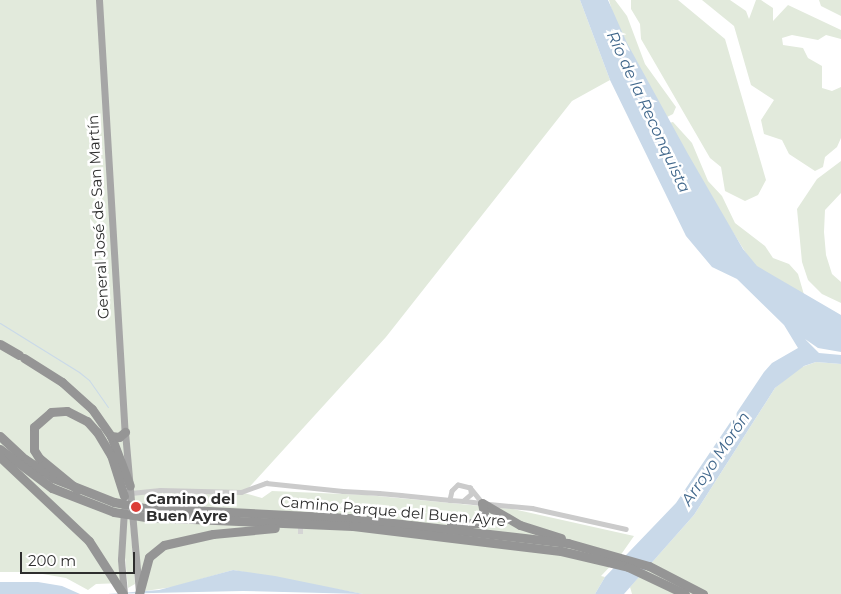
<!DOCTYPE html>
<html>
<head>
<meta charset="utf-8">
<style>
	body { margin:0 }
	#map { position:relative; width:841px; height:594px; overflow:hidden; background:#fff; font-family:Montserrat,sans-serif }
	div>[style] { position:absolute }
	.green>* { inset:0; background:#e2eadc }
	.water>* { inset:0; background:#c9d9e9 }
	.stream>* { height:1px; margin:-0.5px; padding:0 0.5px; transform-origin:0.5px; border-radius:0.5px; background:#c9d9e9 }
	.highway-tunnel>* { height:9px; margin-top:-4.5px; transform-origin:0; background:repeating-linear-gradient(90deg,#d5d5d5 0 9px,transparent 0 13.5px) }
	.street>* { height:4.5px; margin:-2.25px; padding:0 2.25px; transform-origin:2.25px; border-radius:2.25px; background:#cbcbcb }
	.primary>* { height:7px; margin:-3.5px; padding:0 3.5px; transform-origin:3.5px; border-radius:3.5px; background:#a6a6a6 }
	.highway>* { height:9px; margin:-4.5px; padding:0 4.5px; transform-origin:4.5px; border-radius:4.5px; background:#959595 }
	.highway-bridge>* { height:9px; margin:-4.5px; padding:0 4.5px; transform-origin:4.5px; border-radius:4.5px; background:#959595 }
	.dots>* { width:14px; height:14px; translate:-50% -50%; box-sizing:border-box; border:2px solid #fff; border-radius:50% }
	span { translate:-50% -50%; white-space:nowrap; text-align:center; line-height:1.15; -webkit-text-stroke:5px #fff; paint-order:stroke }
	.street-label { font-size:15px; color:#2e2e2e }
	.poi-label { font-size:15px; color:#2e2e2e; font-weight:700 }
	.left { translate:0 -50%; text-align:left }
	.water-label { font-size:16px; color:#40678b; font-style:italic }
	.scale { position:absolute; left:20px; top:552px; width:115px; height:22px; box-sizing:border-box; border:2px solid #2e2e2e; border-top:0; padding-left:6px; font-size:15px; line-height:18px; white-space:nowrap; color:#2e2e2e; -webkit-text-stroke:4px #fff; paint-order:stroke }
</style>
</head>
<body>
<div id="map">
	<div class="green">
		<div style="clip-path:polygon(0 0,580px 0,610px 80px,572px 101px,386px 337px,244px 493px,262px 498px,272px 491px,367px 495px,513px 509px,634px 536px,620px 556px,601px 576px,605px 577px,595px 594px,363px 594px,233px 570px,173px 587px,145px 591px,146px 582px,141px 583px,125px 437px,123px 583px,96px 584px,88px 590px,66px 578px,31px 572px,0 572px)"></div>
		<div style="clip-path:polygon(609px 0,615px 0,627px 16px,645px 64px,676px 107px,673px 114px,667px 117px,617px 29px)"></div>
		<div style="clip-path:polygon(631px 0,678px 0,725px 39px,766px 180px,758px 195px,745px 201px,725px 191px,721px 167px,710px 158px,641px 39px,640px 24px,631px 9px)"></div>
		<div style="clip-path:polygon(702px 0,730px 0,746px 11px,749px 19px,756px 0,761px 0,773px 8px,773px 21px,788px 5px,841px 30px,841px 39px,826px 35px,818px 40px,792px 35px,782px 38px,783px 45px,803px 48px,808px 58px,822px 66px,822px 88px,832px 91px,841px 87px,841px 138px,837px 147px,825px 157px,823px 167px,815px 171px,789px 154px,782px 140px,764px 134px,761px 120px,774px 100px,751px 85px,734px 26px)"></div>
		<div style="clip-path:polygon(819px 0,841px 0,841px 16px,821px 6px)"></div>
		<div style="clip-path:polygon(673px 122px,692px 143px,708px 181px,722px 196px,735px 223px,765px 246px,773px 258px,789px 264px,798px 274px,805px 298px,757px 271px,690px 163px,669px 123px)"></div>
		<div style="clip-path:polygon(841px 161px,841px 193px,825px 210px,824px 232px,826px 255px,832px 274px,841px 282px,841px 303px,822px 294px,808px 280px,802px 262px,797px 209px,817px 179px)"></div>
		<div style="clip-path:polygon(816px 362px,841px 364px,841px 594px,632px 594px,630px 587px,694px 515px,775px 388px,799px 368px)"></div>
		<div style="clip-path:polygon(127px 519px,130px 520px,135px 584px,128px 588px,124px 547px)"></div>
	</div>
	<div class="water">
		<div style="clip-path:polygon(580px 0,608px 0,627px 43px,688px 154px,743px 249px,757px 266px,841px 315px,841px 352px,818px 348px,805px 339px,819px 353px,841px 355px,841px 364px,816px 362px,804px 366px,775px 388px,694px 515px,624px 594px,595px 594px,605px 577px,676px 503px,764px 372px,772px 363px,798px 348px,784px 325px,737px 279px,712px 267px,686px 236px,610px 80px)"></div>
		<div style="clip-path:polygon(233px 570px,275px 576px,363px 594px,243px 591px,107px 594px,159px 590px)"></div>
		<div style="clip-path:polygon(0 582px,38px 582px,62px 586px,80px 594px,0 594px)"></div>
	</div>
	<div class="stream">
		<div style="left:0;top:323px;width:93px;rotate:31.8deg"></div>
		<div style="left:79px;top:372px;width:13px;rotate:39deg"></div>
		<div style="left:89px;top:380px;width:33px;rotate:55deg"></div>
	</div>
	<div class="highway-tunnel">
		<div style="left:298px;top:529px;width:5px"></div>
	</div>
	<div class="street">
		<div style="left:131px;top:493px;width:29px;rotate:-6deg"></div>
		<div style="left:160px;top:490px;width:81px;rotate:1.4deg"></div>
		<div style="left:241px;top:492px;width:27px;rotate:-20deg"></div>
		<div style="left:266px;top:483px;width:77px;rotate:5.9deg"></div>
		<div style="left:343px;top:491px;width:36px;rotate:3deg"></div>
		<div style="left:379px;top:493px;width:22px;rotate:5deg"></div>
		<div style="left:401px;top:495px;width:49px;rotate:5.8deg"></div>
		<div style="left:450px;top:500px;width:13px;rotate:4deg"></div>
		<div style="left:463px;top:501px;width:11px;rotate:-41deg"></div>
		<div style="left:471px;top:494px;width:6px;rotate:-99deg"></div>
		<div style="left:470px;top:488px;width:12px;rotate:-166deg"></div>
		<div style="left:458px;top:485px;width:8px;rotate:135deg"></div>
		<div style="left:452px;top:491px;width:9px;rotate:103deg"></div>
		<div style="left:464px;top:501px;width:18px;rotate:6deg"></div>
		<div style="left:482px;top:503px;width:19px;rotate:-129deg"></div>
		<div style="left:489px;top:504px;width:43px;rotate:5.3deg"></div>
		<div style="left:532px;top:508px;width:96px;rotate:12.6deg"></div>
	</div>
	<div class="primary">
		<div style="left:99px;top:0;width:433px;rotate:86.6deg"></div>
		<div style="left:125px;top:432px;width:160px;rotate:85deg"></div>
		<div style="left:124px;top:594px;width:35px;rotate:-95deg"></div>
		<div style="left:121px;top:559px;width:49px;rotate:-86.5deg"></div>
	</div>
	<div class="highway">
		<div style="left:0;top:344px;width:22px;rotate:30deg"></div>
		<div style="left:24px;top:358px;width:45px;rotate:32.3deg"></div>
		<div style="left:62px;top:382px;width:40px;rotate:42deg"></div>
		<div style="left:92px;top:409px;width:33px;rotate:55deg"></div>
		<div style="left:111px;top:436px;width:53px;rotate:69.2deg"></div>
		<div style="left:0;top:436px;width:34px;rotate:43deg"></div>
		<div style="left:25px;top:459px;width:34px;rotate:34deg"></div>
		<div style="left:53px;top:478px;width:66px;rotate:21.5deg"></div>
		<div style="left:111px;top:436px;width:8px;rotate:7deg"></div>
		<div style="left:119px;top:437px;width:8px;rotate:-40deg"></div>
		<div style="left:0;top:449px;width:65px;rotate:36.9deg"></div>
		<div style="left:52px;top:488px;width:66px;rotate:21.2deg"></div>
		<div style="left:0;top:457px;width:122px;rotate:43.3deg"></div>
		<div style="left:89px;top:541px;width:63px;rotate:57.3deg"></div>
		<div style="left:78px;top:490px;width:50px;rotate:-140.6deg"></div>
		<div style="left:39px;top:458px;width:9px;rotate:-122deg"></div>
		<div style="left:34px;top:450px;width:23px;rotate:-90deg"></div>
		<div style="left:34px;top:427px;width:23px;rotate:-41deg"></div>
		<div style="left:51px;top:412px;width:16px;rotate:-4deg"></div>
		<div style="left:67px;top:411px;width:22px;rotate:27deg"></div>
		<div style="left:87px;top:421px;width:15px;rotate:48deg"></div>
		<div style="left:97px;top:432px;width:27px;rotate:59deg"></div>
		<div style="left:111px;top:455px;width:43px;rotate:72.4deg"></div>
		<div style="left:482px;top:503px;width:44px;rotate:30.1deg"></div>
		<div style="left:520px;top:525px;width:43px;rotate:17.6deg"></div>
		<div style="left:146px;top:508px;width:203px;rotate:2.8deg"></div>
		<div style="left:349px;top:518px;width:220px;rotate:6.5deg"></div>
		<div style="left:568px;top:543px;width:84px;rotate:15.9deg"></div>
		<div style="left:649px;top:566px;width:61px;rotate:27.4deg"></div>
		<div style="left:146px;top:517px;width:207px;rotate:2.5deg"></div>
		<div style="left:353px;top:526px;width:209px;rotate:6.9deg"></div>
		<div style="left:561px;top:551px;width:69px;rotate:13.4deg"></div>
		<div style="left:628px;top:567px;width:63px;rotate:25.3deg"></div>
		<div style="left:451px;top:524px;width:27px;rotate:-2deg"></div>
		<div style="left:478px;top:523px;width:11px;rotate:-56deg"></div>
		<div style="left:484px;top:514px;width:11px;rotate:-100deg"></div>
		<div style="left:139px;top:594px;width:38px;rotate:-75deg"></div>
		<div style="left:149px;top:557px;width:19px;rotate:-39deg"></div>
		<div style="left:164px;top:545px;width:50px;rotate:-12.7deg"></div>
		<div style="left:213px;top:534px;width:62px;rotate:-5.5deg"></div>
	</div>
	<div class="highway-bridge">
		<div style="left:114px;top:502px;width:33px;rotate:11deg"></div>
		<div style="left:114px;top:512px;width:32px;rotate:9deg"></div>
	</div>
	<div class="dots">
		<div style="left:136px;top:507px;background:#dc3d38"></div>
	</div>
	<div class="street-label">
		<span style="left:98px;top:217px;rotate:-93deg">General José de San Martín</span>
		<span style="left:393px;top:511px;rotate:5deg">Camino Parque del Buen Ayre</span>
	</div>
	<div class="poi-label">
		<span class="left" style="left:146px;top:507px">Camino del<br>Buen Ayre</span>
	</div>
	<div class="water-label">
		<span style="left:648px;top:112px;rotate:65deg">Río de la Reconquista</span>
		<span style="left:716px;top:459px;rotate:-56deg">Arroyo Morón</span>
	</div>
	<div class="scale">200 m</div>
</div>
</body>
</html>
